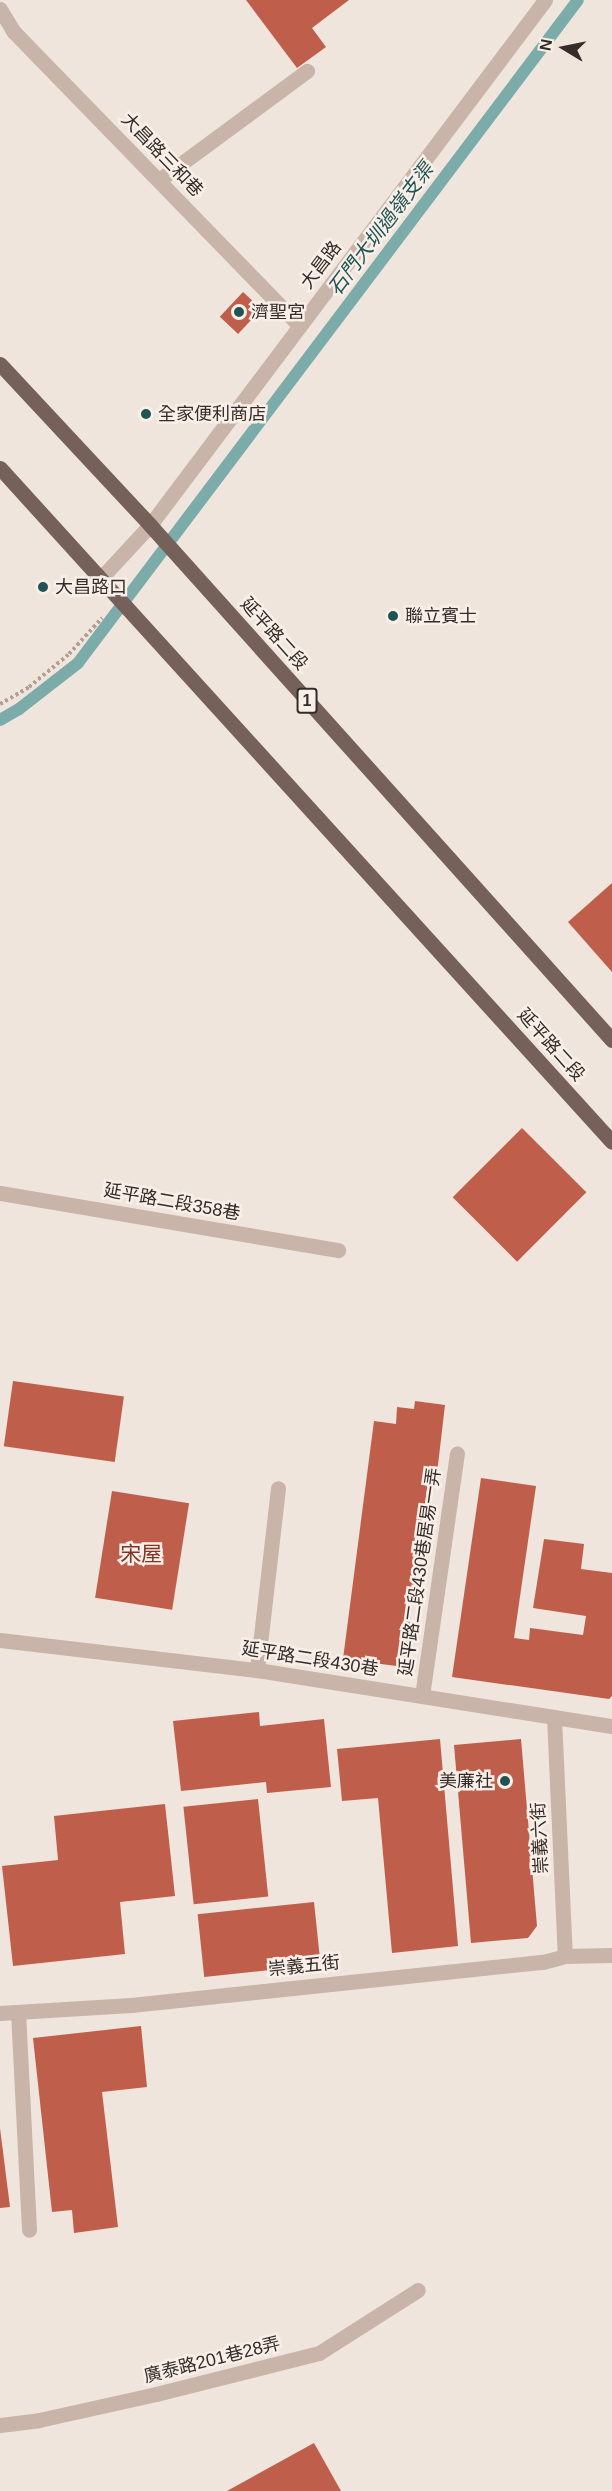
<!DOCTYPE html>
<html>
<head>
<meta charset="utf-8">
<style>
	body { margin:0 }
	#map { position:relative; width:612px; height:2491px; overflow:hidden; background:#f0e5dc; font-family:Helvetica,"Noto Sans TC",sans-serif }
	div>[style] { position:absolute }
	.stream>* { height:12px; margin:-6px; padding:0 6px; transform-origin:6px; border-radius:6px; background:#7cacaa }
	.building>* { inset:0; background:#bf5e4b; transform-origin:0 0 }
	.path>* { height:4px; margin-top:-2px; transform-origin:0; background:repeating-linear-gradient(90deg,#b39e93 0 3px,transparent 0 6px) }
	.lane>* { height:15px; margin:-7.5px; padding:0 7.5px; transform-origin:7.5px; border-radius:7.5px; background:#c8b4a8 }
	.street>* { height:15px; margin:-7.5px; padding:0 7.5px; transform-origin:7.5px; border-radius:7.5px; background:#c8b4a8 }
	.primary>* { height:15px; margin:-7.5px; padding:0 7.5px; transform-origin:7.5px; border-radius:7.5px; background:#76615a }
	.dots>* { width:16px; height:16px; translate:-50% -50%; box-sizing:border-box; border:3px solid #f8efe8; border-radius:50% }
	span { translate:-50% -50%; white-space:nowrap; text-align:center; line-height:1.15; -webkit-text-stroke:5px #f8efe8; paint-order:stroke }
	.shield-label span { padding:2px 4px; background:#f8efe8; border:2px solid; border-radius:4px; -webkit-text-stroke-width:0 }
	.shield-label { font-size:16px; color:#352b28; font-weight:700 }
	.street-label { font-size:18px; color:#352b28 }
	.poi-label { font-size:18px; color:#352b28 }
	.left { translate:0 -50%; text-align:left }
	.right { translate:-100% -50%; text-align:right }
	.water-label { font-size:20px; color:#205453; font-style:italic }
	.quarter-label { font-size:21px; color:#7f3426 }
	.north { position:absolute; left:534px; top:18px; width:60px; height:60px; -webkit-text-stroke:4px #f8efe8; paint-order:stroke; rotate:280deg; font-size:16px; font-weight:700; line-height:24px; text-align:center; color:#352b28 }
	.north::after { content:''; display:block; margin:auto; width:21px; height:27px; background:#352b28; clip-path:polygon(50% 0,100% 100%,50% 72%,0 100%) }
</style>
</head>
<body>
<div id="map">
	<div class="stream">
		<div style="left:0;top:720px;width:22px;rotate:-30deg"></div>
		<div style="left:19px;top:709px;width:75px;rotate:-37.9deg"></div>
		<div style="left:78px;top:663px;width:830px;rotate:-52.98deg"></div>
	</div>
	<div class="building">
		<div style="clip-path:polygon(246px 0,349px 0,312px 28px,326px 47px,297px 68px)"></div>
		<div style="left:243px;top:292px;width:25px;height:34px;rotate:43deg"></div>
		<div style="clip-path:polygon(612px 883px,612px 972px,568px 922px)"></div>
		<div style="left:522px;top:1128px;width:91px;height:98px;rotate:45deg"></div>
		<div style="left:13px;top:1381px;width:112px;height:66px;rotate:8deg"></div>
		<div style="clip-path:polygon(415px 1401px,445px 1405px,436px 1482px,428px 1481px,404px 1667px,343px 1659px,374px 1421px,396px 1424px,397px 1407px,414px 1409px)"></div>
		<div style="clip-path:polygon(481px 1478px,536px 1486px,514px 1638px,529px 1640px,530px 1628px,583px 1635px,586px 1616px,533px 1608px,544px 1539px,584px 1544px,581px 1569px,612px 1573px,612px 1696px,609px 1699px,452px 1677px)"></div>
		<div style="left:112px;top:1491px;width:78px;height:108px;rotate:9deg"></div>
		<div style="clip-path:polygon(259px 1712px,260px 1726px,324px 1719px,331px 1787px,267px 1793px,266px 1782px,181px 1791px,173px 1721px)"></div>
		<div style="clip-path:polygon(440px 1739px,458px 1946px,392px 1953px,378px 1798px,342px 1801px,337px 1749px)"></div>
		<div style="clip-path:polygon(521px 1739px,537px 1926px,528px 1938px,471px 1943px,454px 1745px)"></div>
		<div style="left:258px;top:1799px;width:98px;height:75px;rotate:84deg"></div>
		<div style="clip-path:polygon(165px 1804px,175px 1896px,120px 1902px,125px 1954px,13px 1966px,2px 1866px,58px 1860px,54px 1816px)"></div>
		<div style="left:314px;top:1902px;width:63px;height:117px;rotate:84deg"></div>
		<div style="clip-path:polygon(141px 2026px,147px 2087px,102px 2092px,118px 2227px,74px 2233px,72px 2210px,52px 2212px,33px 2038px)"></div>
		<div style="clip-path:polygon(0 2128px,10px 2207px,0 2208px)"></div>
		<div style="clip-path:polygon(314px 2443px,341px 2491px,227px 2491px)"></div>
	</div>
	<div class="path">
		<div style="left:0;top:704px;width:34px;rotate:-30deg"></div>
		<div style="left:29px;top:687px;width:52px;rotate:-39.5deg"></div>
		<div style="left:69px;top:654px;width:49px;rotate:-47.5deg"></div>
	</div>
	<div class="lane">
		<div style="left:0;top:9px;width:26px;rotate:59deg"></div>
		<div style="left:13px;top:31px;width:410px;rotate:45.8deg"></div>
		<div style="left:159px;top:180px;width:184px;rotate:-36.4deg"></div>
		<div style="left:0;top:1193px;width:343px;rotate:9.6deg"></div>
		<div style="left:0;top:1640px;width:259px;rotate:6.7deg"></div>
		<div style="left:257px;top:1670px;width:359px;rotate:9deg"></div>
		<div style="left:257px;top:1670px;width:183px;rotate:-83.4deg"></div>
		<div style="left:422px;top:1696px;width:245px;rotate:-81.8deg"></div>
		<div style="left:554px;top:1717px;width:239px;rotate:87.4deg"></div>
		<div style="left:18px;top:2012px;width:218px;rotate:87.1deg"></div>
		<div style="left:0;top:2013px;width:131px;rotate:-3.5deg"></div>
		<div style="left:131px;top:2005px;width:414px;rotate:-6deg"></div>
		<div style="left:543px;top:1962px;width:23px;rotate:-15deg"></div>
		<div style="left:565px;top:1956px;width:47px;rotate:-1.2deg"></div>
		<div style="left:0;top:2425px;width:39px;rotate:-7deg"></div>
		<div style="left:39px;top:2420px;width:120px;rotate:-12.5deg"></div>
		<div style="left:156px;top:2394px;width:168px;rotate:-14.1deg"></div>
		<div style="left:319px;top:2353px;width:117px;rotate:-32.5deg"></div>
	</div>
	<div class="street">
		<div style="left:101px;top:578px;width:72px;rotate:-47.2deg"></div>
		<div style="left:150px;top:525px;width:657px;rotate:-53.04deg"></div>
	</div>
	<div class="primary">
		<div style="left:0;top:364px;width:220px;rotate:47deg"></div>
		<div style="left:150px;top:525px;width:692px;rotate:48.11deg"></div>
		<div style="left:0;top:468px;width:910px;rotate:47.76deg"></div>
	</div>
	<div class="dots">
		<div style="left:239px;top:312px;background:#205453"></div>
		<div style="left:146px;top:414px;background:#205453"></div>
		<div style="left:43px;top:587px;background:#205453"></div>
		<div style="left:393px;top:616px;background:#205453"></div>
		<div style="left:505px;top:1781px;background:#205453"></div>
	</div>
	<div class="shield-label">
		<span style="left:307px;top:701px">1</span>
	</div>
	<div class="street-label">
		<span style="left:162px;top:155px;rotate:46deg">大昌路三和巷</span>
		<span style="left:321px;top:265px;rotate:-53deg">大昌路</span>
		<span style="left:274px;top:634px;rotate:48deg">延平路二段</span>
		<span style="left:551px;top:1045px;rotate:48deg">延平路二段</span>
		<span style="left:172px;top:1202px;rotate:10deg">延平路二段358巷</span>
		<span style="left:420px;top:1572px;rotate:-82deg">延平路二段430巷居易一弄</span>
		<span style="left:310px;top:1659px;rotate:9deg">延平路二段430巷</span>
		<span style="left:540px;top:1838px;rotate:-93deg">崇義六街</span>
		<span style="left:304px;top:1966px;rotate:-6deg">崇義五街</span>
		<span style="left:212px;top:2360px;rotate:-14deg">廣泰路201巷28弄</span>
	</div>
	<div class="poi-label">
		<span class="left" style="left:251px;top:312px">濟聖宮</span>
		<span class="left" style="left:158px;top:414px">全家便利商店</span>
		<span class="left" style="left:55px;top:587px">大昌路口</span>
		<span class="left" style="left:405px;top:616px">聯立賓士</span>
		<span class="right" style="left:493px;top:1781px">美廉社</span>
	</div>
	<div class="water-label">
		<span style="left:381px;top:229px;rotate:-53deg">石門大圳過嶺支渠</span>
	</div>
	<div class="quarter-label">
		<span style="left:141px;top:1554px">宋屋</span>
	</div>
	<div class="north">N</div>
</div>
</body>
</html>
